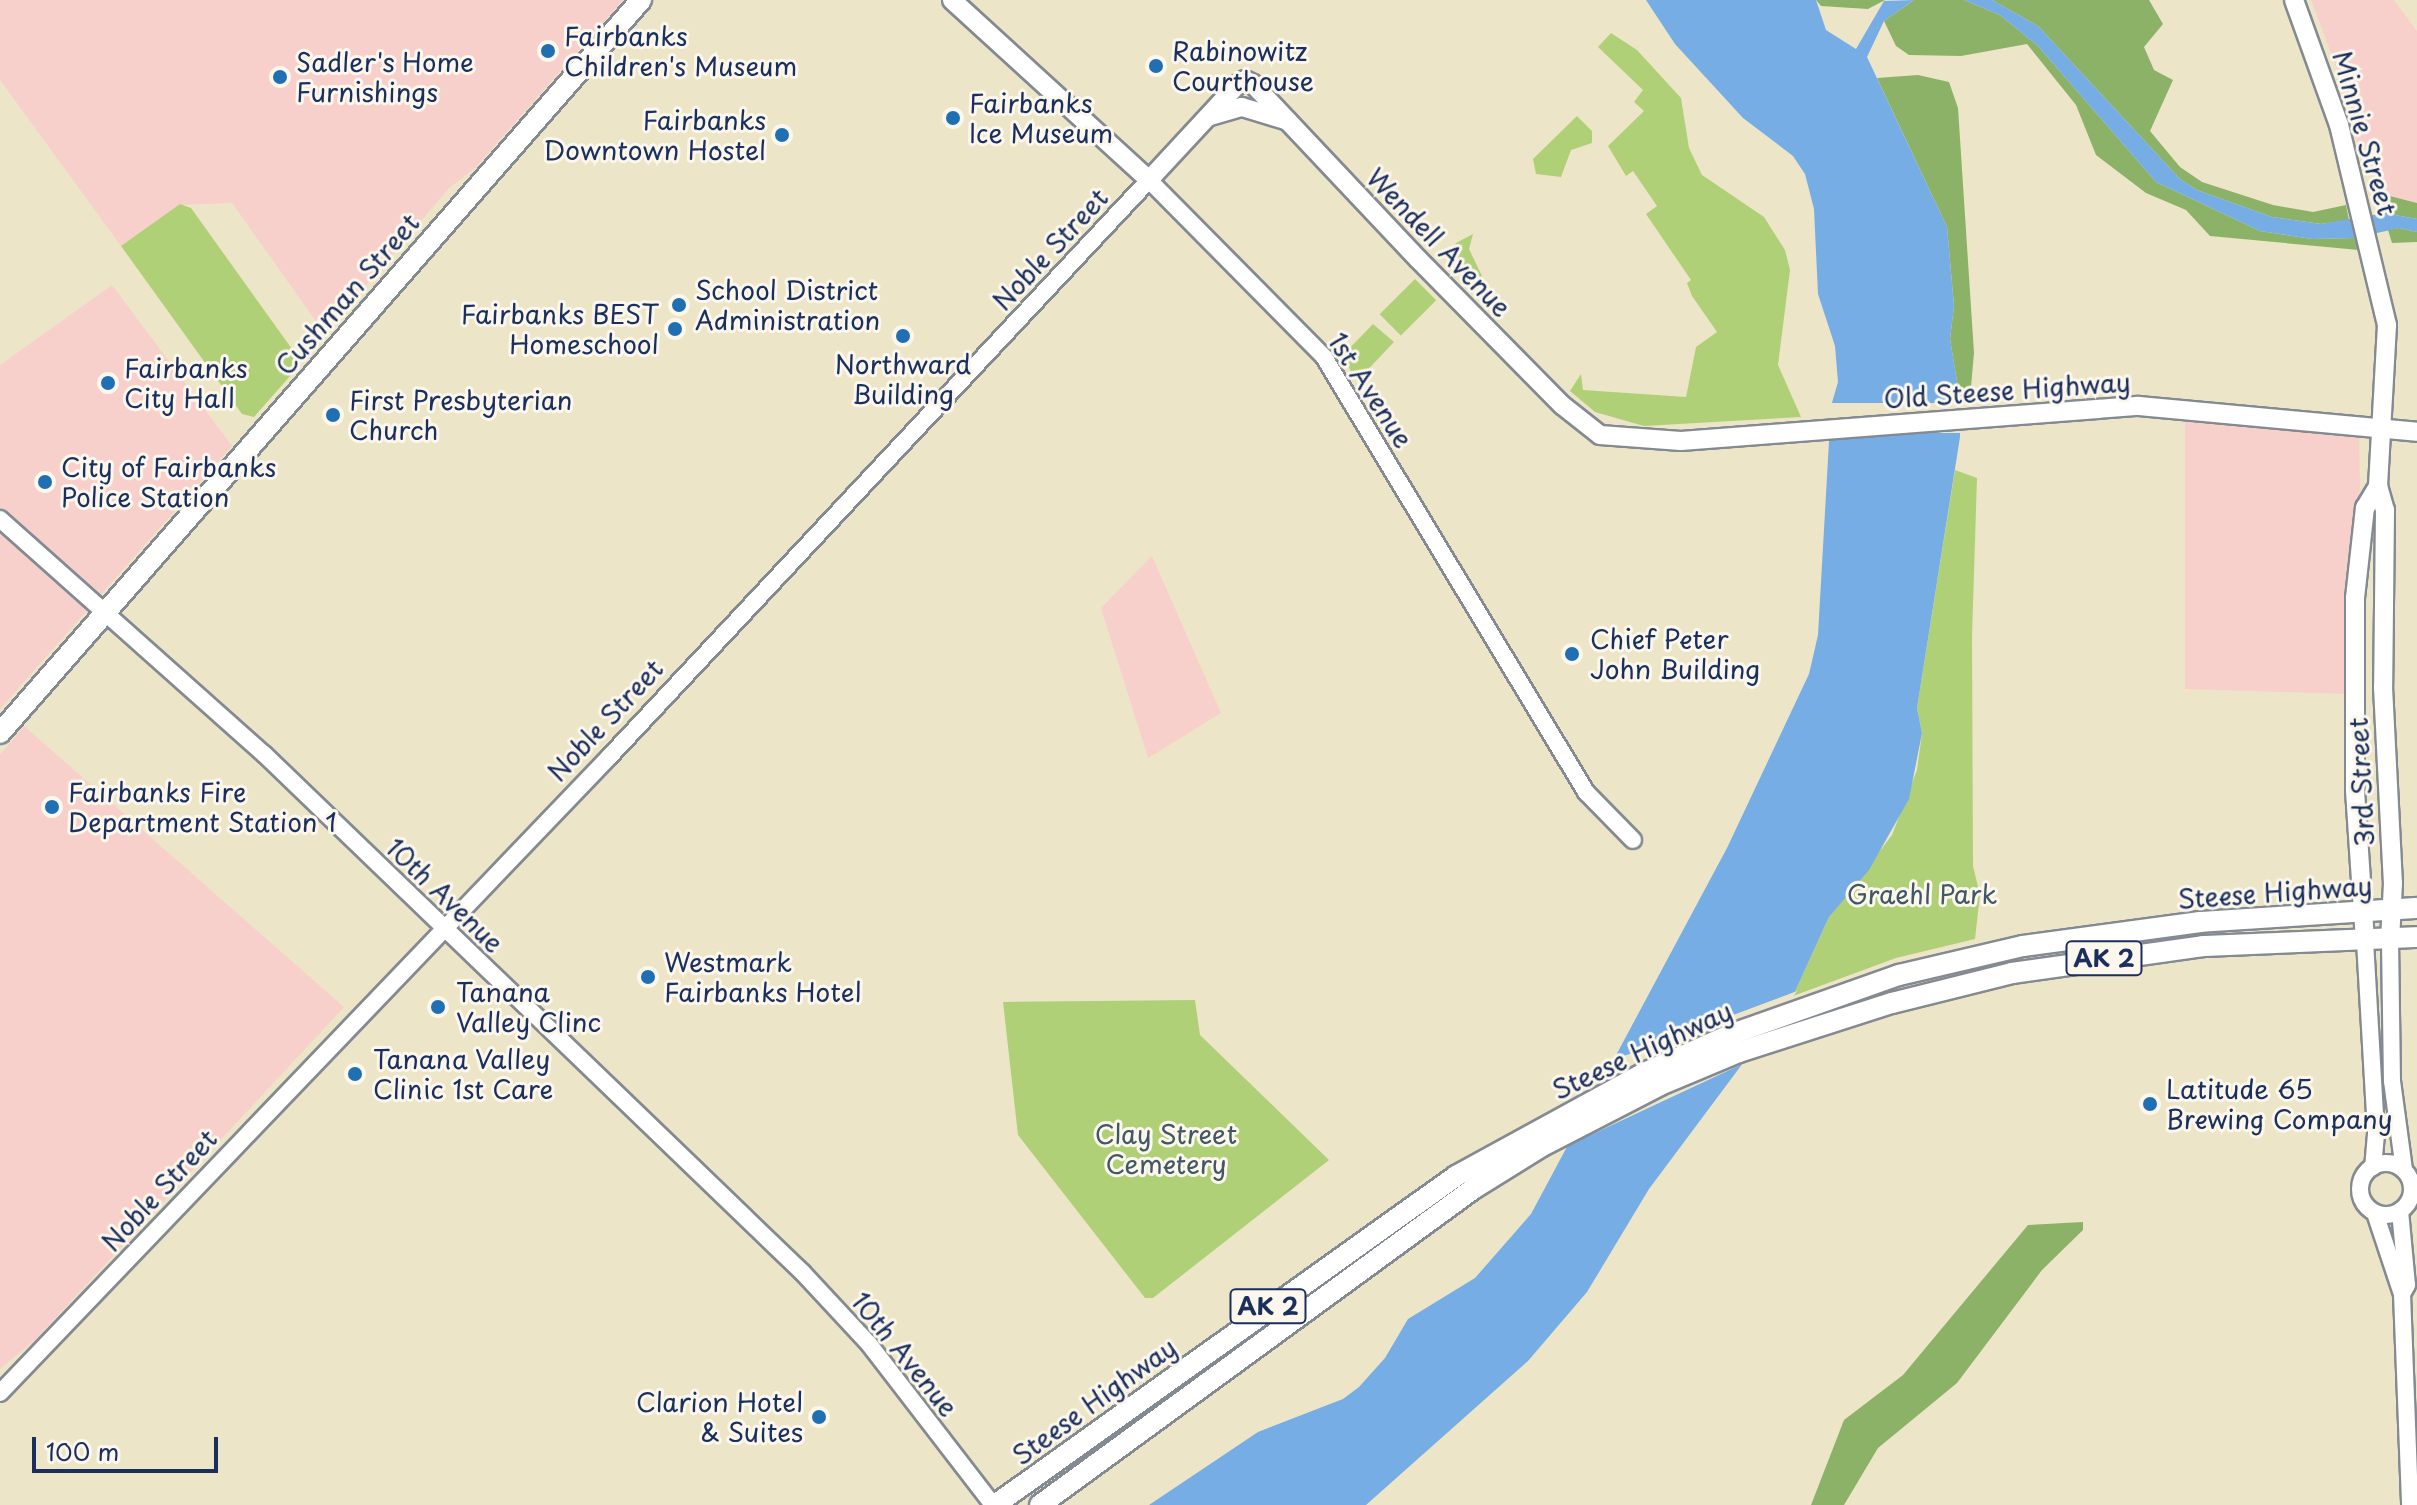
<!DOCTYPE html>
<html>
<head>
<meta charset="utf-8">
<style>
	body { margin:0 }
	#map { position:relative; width:2417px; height:1505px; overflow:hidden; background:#ede5c7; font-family:"Playpen Sans",sans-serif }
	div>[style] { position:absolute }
	.built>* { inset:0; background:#f7d0cb }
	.green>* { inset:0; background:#b0d077; transform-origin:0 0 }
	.forest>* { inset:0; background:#8cb268 }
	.water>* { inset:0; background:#75ade4 }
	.pier>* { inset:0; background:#ede5c7; transform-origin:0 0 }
	.roads { filter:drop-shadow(2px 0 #848a92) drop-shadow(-2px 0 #848a92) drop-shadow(0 2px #848a92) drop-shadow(0 -2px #848a92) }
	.tertiary>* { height:16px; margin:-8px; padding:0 8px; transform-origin:8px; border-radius:8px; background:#fff }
	.tertiary>.ring { margin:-8px; padding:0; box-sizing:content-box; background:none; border:16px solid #fff; border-radius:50% }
	.secondary>* { height:18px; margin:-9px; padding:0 9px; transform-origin:9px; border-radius:9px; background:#fff }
	.primary>* { height:20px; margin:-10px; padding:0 10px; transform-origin:10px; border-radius:10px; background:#fff }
	.trunk>* { height:20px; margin:-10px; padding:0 10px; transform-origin:10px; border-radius:10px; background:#fff }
	.dots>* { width:22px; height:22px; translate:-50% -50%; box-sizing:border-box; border:4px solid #fbf7ec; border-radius:50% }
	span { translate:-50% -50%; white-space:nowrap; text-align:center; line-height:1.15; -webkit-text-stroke:6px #fbf7ec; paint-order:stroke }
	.shield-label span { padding:2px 6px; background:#fbf7ec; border:2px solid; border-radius:6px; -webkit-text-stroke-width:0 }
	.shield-label { font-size:24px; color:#1b2f5e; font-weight:700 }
	.poi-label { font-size:26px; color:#1b2f5e }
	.left { translate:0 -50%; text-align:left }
	.right { translate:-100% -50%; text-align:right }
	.street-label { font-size:26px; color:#1b2f5e }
	.park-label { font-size:26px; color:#405764 }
	.scale { position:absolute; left:32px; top:1437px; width:186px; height:36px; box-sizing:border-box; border:4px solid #1b2f5e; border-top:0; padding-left:10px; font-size:24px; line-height:28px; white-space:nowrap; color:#1b2f5e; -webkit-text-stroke:6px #fbf7ec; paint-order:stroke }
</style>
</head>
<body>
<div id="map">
	<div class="built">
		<div style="clip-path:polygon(0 0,623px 0,475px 168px,449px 188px,325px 334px,232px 203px,179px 205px,121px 246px,0 80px)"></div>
		<div style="clip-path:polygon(2311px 0,2394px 0,2417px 31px,2417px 203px,2382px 194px,2373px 163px,2362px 161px,2337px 69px)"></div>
		<div style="clip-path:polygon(112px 285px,232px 446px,0 709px,0 365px)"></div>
		<div style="clip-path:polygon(2185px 410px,2359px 424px,2360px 487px,2349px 593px,2347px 694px,2185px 689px)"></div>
		<div style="clip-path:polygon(1152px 556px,1221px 713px,1148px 758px,1101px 608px)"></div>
		<div style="clip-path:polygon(24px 726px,344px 1007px,35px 1340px,0 1369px,0 755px)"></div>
	</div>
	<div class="green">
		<div style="clip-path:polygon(1611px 33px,1637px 50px,1681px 98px,1689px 148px,1702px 175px,1764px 217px,1785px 250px,1790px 270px,1778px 365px,1801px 417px,1644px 426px,1595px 412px,1570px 391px,1581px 374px,1583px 390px,1686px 397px,1696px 347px,1717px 332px,1692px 296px,1687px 283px,1691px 280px,1646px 214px,1657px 206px,1633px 171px,1626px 176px,1608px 146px,1644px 111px,1634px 102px,1643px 90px,1598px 47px)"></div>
		<div style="clip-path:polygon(1577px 116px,1592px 131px,1592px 143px,1571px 150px,1561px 177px,1536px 174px,1533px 159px)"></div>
		<div style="clip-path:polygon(180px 204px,191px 208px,297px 356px,298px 367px,254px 417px,242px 414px,121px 246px)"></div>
		<div style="clip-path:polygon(1473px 234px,1469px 249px,1482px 276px,1478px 283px,1473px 281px,1478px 273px,1467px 266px,1456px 273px,1448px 260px,1456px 243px)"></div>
		<div style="left:1415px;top:279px;width:30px;height:50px;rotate:45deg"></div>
		<div style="clip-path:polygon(1373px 324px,1394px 342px,1357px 381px,1342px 356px)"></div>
		<div style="clip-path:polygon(1955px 470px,1977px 478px,1972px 637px,1973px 866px,1980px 895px,1975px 939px,1896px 958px,1793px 996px,1829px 917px,1892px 835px,1917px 770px,1922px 733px,1917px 708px)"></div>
		<div style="clip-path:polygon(1195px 1000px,1200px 1035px,1329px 1160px,1153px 1298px,1145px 1298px,1018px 1135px,1003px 1002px)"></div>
	</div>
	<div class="forest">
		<div style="clip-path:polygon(1816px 0,1885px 0,1868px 9px,1821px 6px)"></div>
		<div style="clip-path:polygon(1914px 0,1964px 0,2000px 15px,2038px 46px,2156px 182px,2260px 231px,2312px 239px,2355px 238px,2359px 250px,2210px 236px,2186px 210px,2146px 193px,2096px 155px,2076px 105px,2027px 44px,1961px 56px,1909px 55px,1896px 46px,1884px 21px)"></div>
		<div style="clip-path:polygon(1992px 0,2149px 0,2163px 24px,2144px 47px,2154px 70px,2173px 80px,2150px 131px,2180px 167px,2202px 182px,2273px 205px,2313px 212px,2346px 205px,2349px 220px,2321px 224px,2272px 217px,2197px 190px,2180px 179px,2038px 26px)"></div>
		<div style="clip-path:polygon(1918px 75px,1949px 82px,1958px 108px,1974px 353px,1970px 398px,1960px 400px,1950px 339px,1954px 306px,1947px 227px,1877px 78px)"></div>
		<div style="clip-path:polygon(2382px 194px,2417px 203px,2417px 219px,2384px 213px)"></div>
		<div style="clip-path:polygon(2399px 228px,2417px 232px,2417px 242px,2392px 243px,2388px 230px)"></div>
		<div style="clip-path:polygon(2083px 1222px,2083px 1230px,2042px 1270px,1957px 1383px,1878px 1448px,1844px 1505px,1811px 1505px,1844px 1420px,1903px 1375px,2028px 1225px)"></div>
	</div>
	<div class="water">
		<div style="clip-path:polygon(1646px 0,1816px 0,1826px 30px,1856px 49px,1884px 1px,1914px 0,1884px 21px,1867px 57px,1947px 227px,1954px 306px,1950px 339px,1960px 400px,1960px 437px,1917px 708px,1922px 733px,1909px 799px,1869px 870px,1829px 917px,1793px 996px,1649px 1189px,1587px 1292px,1528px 1361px,1366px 1505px,1149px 1505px,1258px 1432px,1343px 1399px,1359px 1387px,1385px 1358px,1408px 1319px,1475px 1278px,1531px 1214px,1727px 848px,1809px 674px,1818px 635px,1831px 406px,1838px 382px,1835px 346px,1818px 294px,1814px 209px,1805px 174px,1793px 156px,1743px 118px,1675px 44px)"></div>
		<div style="clip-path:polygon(1964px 0,1992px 0,2038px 26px,2180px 179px,2197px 190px,2272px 217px,2321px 224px,2384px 213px,2417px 219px,2417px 232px,2399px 228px,2355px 238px,2312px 239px,2260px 231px,2156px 182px,2038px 46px,2000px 15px)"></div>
	</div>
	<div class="pier">
		<div style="left:1964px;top:403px;width:30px;height:137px;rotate:90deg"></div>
		<div style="clip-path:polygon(1797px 991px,1753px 1059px,1565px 1147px,1608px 1062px)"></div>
	</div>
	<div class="roads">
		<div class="tertiary">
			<div style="left:0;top:519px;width:353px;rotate:41.7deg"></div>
			<div style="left:264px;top:754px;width:748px;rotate:43.92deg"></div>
			<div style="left:803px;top:1273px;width:97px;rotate:47.1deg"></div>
			<div style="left:869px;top:1344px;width:203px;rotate:52.4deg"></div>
			<div style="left:2390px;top:940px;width:141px;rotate:89.2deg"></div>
			<div style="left:2392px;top:1081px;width:90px;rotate:82.3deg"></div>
			<div style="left:2365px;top:941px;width:193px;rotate:86.7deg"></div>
			<div style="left:2376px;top:1134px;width:33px;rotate:95deg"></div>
			<div class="ring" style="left:2360px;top:1163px;width:36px;height:36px"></div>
			<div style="left:2400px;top:1211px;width:74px;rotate:84.6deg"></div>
			<div style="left:2407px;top:1285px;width:10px;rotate:119deg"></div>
			<div style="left:2402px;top:1294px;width:211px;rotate:87.8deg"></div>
			<div style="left:2375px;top:1213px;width:85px;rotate:71.6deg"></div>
			<div style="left:0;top:1393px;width:882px;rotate:-46.24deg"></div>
			<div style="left:610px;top:756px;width:789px;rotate:-46.9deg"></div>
			<div style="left:1149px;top:180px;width:249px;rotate:45.3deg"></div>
			<div style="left:1324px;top:357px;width:508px;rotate:58.94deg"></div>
			<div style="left:1586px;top:792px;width:67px;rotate:45.6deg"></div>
		</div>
		<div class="secondary">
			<div style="left:952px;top:0;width:267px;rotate:42.4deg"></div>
			<div style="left:1149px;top:180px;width:129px;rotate:-47.2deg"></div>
			<div style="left:1237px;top:85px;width:9px;rotate:-32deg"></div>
			<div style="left:1245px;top:80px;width:9px;rotate:27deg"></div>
			<div style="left:1253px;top:84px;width:241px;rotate:46.7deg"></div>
			<div style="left:1418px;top:259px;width:205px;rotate:45.4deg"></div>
			<div style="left:1562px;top:405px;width:48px;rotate:38.3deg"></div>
			<div style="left:1600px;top:435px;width:81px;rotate:4.2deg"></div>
			<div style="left:1681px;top:441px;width:459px;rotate:-4.4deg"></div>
			<div style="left:2139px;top:406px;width:279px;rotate:5.3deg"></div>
			<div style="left:2294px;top:0;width:133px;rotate:70.2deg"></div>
			<div style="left:2339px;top:125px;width:206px;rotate:76.5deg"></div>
			<div style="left:2387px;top:325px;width:161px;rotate:93.2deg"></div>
			<div style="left:2378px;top:486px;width:25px;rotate:74deg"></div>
			<div style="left:2385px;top:510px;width:177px;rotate:90.6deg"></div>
			<div style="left:2383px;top:687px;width:196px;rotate:87.1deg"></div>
			<div style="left:2393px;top:883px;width:57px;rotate:93deg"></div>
			<div style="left:1210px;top:116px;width:33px;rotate:-16deg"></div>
			<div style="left:1242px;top:107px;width:48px;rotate:16.9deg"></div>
			<div style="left:2365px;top:941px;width:151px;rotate:-93.8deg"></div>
			<div style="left:2355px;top:790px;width:192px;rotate:-90deg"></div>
			<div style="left:2355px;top:598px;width:91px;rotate:-83.7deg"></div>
			<div style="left:2365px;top:508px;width:26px;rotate:-59deg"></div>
		</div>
		<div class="primary">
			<div style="left:0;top:733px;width:974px;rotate:-48.83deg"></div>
		</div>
		<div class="trunk">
			<div style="left:995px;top:1505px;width:566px;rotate:-35.51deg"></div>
			<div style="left:1456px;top:1176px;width:214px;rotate:-28.7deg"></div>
			<div style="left:1644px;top:1073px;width:96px;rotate:-23.9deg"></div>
			<div style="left:1732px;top:1034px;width:177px;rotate:-19.5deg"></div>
			<div style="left:1899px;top:975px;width:127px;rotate:-13.2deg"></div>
			<div style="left:2023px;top:946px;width:179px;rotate:-7.7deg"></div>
			<div style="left:2200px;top:922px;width:217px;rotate:-3.7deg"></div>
			<div style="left:1040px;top:1505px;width:536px;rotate:-36.12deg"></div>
			<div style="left:1473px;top:1189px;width:81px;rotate:-31.9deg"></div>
			<div style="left:1542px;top:1146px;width:133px;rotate:-27.3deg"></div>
			<div style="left:1660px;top:1085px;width:86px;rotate:-22.7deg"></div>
			<div style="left:1739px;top:1052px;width:161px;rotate:-17.8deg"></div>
			<div style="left:1892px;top:1003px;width:124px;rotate:-14deg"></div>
			<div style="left:2012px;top:973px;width:193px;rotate:-8deg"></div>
			<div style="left:2203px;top:946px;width:214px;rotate:-2.4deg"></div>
		</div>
	</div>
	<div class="dots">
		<div style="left:548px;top:51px;background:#1f6fb2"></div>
		<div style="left:1156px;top:66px;background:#1f6fb2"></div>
		<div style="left:280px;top:77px;background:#1f6fb2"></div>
		<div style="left:953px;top:118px;background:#1f6fb2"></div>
		<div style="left:782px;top:135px;background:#1f6fb2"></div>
		<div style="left:679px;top:305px;background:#1f6fb2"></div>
		<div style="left:675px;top:329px;background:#1f6fb2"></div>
		<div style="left:903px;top:336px;background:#1f6fb2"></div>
		<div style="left:108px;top:383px;background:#1f6fb2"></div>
		<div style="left:333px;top:415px;background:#1f6fb2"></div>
		<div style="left:45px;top:482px;background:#1f6fb2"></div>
		<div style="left:1572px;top:654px;background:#1f6fb2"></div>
		<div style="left:52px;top:807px;background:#1f6fb2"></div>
		<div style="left:648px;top:977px;background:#1f6fb2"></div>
		<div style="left:438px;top:1007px;background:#1f6fb2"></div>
		<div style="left:355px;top:1074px;background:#1f6fb2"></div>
		<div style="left:2150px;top:1104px;background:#1f6fb2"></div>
		<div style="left:819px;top:1417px;background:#1f6fb2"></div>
	</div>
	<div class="shield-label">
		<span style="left:2104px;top:958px">AK 2</span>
		<span style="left:1268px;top:1306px">AK 2</span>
	</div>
	<div class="poi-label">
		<span class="left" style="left:564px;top:51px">Fairbanks<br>Children's Museum</span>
		<span class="left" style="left:1172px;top:66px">Rabinowitz<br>Courthouse</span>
		<span class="left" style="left:296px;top:77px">Sadler's Home<br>Furnishings</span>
		<span class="left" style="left:969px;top:118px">Fairbanks<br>Ice Museum</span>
		<span class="right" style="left:766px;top:135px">Fairbanks<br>Downtown Hostel</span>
		<span class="left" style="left:695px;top:305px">School District<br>Administration</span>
		<span class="right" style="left:659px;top:329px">Fairbanks BEST<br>Homeschool</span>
		<span style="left:903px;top:379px">Northward<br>Building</span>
		<span class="left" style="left:124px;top:383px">Fairbanks<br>City Hall</span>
		<span class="left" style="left:349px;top:415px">First Presbyterian<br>Church</span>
		<span class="left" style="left:61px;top:482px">City of Fairbanks<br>Police Station</span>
		<span class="left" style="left:1590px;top:654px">Chief Peter<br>John Building</span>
		<span class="left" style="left:68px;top:807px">Fairbanks Fire<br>Department Station 1</span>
		<span class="left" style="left:664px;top:977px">Westmark<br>Fairbanks Hotel</span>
		<span class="left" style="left:456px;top:1007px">Tanana<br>Valley Clinc</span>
		<span class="left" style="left:373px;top:1074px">Tanana Valley<br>Clinic 1st Care</span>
		<span class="left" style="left:2166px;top:1104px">Latitude 65<br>Brewing Company</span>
		<span class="right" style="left:803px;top:1417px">Clarion Hotel<br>&amp; Suites</span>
	</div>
	<div class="street-label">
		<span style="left:2365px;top:133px;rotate:74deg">Minnie Street</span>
		<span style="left:1439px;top:242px;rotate:46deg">Wendell Avenue</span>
		<span style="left:1050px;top:249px;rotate:-47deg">Noble Street</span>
		<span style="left:347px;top:294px;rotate:-49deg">Cushman Street</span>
		<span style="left:1371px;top:390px;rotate:57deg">1st Avenue</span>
		<span style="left:2007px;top:390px;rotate:-4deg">Old Steese Highway</span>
		<span style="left:605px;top:720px;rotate:-47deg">Noble Street</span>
		<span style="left:2361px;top:782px;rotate:-93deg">3rd Street</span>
		<span style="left:2275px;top:892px;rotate:-4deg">Steese Highway</span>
		<span style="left:445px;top:895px;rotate:44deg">10th Avenue</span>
		<span style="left:1642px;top:1050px;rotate:-25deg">Steese Highway</span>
		<span style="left:159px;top:1190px;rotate:-47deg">Noble Street</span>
		<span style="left:905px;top:1354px;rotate:51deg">10th Avenue</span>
		<span style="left:1094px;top:1401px;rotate:-36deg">Steese Highway</span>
	</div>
	<div class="park-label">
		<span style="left:1922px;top:894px">Graehl Park</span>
		<span style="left:1166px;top:1149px">Clay Street<br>Cemetery</span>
	</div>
	<div class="scale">100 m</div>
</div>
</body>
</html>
